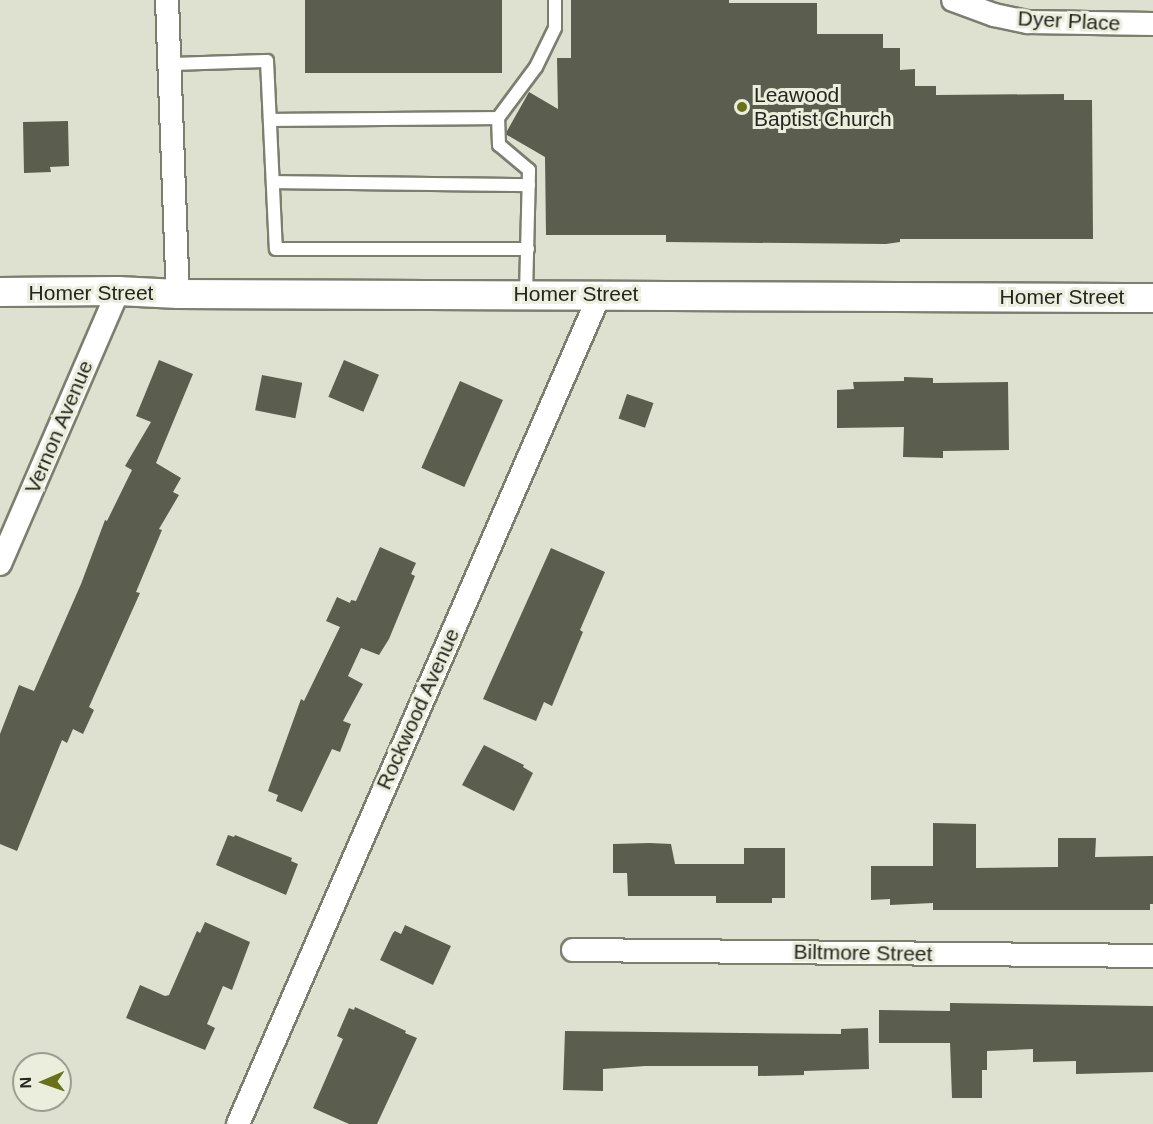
<!DOCTYPE html>
<html>
<head>
<meta charset="utf-8">
<style>
	body { margin:0 }
	#map { position:relative; width:1153px; height:1124px; overflow:hidden; background:#dee1cf; font-family:Arial,sans-serif }
	div>[style] { position:absolute }
	.building>* { inset:0; background:#5b5e4e; transform-origin:0 0 }
	.roads { filter:drop-shadow(2px 0 #7c7e6e) drop-shadow(-2px 0 #7c7e6e) drop-shadow(0 2px #7c7e6e) drop-shadow(0 -2px #7c7e6e) }
	.service>* { height:12px; margin:-6px; padding:0 6px; transform-origin:6px; border-radius:6px; background:#fff }
	.minor>* { height:22px; margin:-11px; padding:0 11px; transform-origin:11px; border-radius:11px; background:#fff }
	.tertiary>* { height:28px; margin:-14px; padding:0 14px; transform-origin:14px; border-radius:14px; background:#fff }
	.dots>* { width:16px; height:16px; translate:-50% -50%; box-sizing:border-box; border:3px solid #ebeedc; border-radius:50% }
	span { translate:-50% -50%; white-space:nowrap; text-align:center; line-height:1.15; -webkit-text-stroke:6px #ebeedc; paint-order:stroke }
	.street-label { font-size:21px; color:#252620 }
	.poi-label { font-size:21px; color:#252620 }
	.left { translate:0 -50%; text-align:left }
	.north { position:absolute; left:12px; top:1052px; width:60px; height:60px; box-sizing:border-box; background:#ebeedc; border:2px solid #9c9e91; border-radius:50%; rotate:268deg; font-size:16px; font-weight:700; line-height:24px; text-align:center; color:#252620 }
	.north::after { content:''; display:block; margin:auto; width:21px; height:27px; background:#687119; clip-path:polygon(50% 0,100% 100%,50% 72%,0 100%) }
</style>
</head>
<body>
<div id="map">
	<div class="building">
		<div style="left:305px;top:0;width:197px;height:73px"></div>
		<div style="clip-path:polygon(571px 0,729px 0,729px 3px,817px 3px,817px 34px,883px 34px,883px 48px,900px 48px,900px 70px,915px 69px,915px 86px,936px 86px,936px 95px,1064px 94px,1064px 100px,1092px 100px,1093px 239px,900px 239px,900px 242px,886px 244px,666px 242px,666px 235px,546px 235px,545px 157px,507px 135px,507px 131px,529px 92px,558px 109px,557px 58px,571px 58px)"></div>
		<div style="clip-path:polygon(68px 121px,69px 166px,50px 167px,51px 172px,24px 173px,23px 122px)"></div>
		<div style="clip-path:polygon(159px 360px,193px 374px,156px 463px,181px 478px,173px 492px,179px 495px,159px 529px,162px 530px,136px 592px,140px 593px,89px 707px,94px 710px,83px 734px,73px 729px,67px 743px,62px 740px,17px 851px,0 844px,0 734px,19px 685px,34px 691px,81px 584px,105px 520px,107px 521px,132px 470px,125px 466px,151px 422px,136px 416px)"></div>
		<div style="left:344px;top:360px;width:38px;height:40px;rotate:23deg"></div>
		<div style="left:262px;top:375px;width:41px;height:36px;rotate:11deg"></div>
		<div style="clip-path:polygon(904px 377px,933px 378px,933px 383px,1008px 382px,1009px 450px,943px 451px,943px 458px,903px 457px,904px 427px,837px 428px,837px 390px,854px 389px,853px 382px,904px 381px)"></div>
		<div style="left:460px;top:381px;width:47px;height:95px;rotate:24deg"></div>
		<div style="left:627px;top:394px;width:28px;height:26px;rotate:19deg"></div>
		<div style="clip-path:polygon(380px 547px,416px 563px,411px 574px,415px 576px,389px 639px,379px 655px,361px 648px,348px 676px,363px 684px,343px 721px,351px 724px,340px 752px,332px 749px,302px 812px,276px 801px,278px 795px,268px 791px,270px 785px,301px 699px,304px 701px,340px 627px,326px 621px,337px 597px,350px 603px,351px 600px,356px 601px)"></div>
		<div style="clip-path:polygon(551px 548px,605px 572px,580px 630px,583px 632px,552px 706px,544px 702px,536px 721px,483px 699px)"></div>
		<div style="clip-path:polygon(484px 745px,524px 765px,523px 767px,533px 773px,514px 811px,462px 785px)"></div>
		<div style="clip-path:polygon(933px 823px,976px 824px,976px 868px,1058px 867px,1058px 838px,1096px 838px,1095px 857px,1153px 856px,1153px 904px,1150px 904px,1150px 910px,933px 910px,933px 903px,890px 905px,890px 899px,871px 900px,871px 866px,933px 866px)"></div>
		<div style="clip-path:polygon(228px 835px,234px 837px,235px 835px,292px 858px,291px 861px,298px 864px,286px 895px,216px 865px)"></div>
		<div style="clip-path:polygon(650px 843px,671px 844px,675px 864px,744px 864px,744px 848px,785px 848px,785px 898px,772px 898px,772px 903px,716px 903px,716px 896px,628px 896px,627px 873px,613px 873px,613px 844px)"></div>
		<div style="clip-path:polygon(205px 922px,250px 942px,232px 990px,223px 986px,207px 1024px,215px 1028px,205px 1050px,126px 1018px,140px 985px,165px 996px,169px 995px,197px 931px,200px 933px)"></div>
		<div style="clip-path:polygon(405px 925px,451px 946px,433px 985px,380px 960px,393px 933px,395px 931px,401px 934px)"></div>
		<div style="clip-path:polygon(950px 1003px,1153px 1006px,1153px 1072px,1076px 1074px,1076px 1061px,1033px 1062px,1033px 1049px,987px 1051px,987px 1070px,982px 1070px,982px 1098px,952px 1098px,950px 1043px,879px 1043px,879px 1010px,950px 1011px)"></div>
		<div style="clip-path:polygon(355px 1007px,406px 1031px,405px 1033px,417px 1038px,377px 1124px,349px 1124px,313px 1108px,343px 1039px,337px 1036px,349px 1008px,354px 1010px)"></div>
		<div style="clip-path:polygon(868px 1028px,869px 1069px,804px 1071px,804px 1075px,758px 1076px,758px 1066px,645px 1066px,603px 1069px,603px 1091px,563px 1090px,565px 1031px,841px 1034px,841px 1029px)"></div>
	</div>
	<div class="roads">
		<div class="service">
			<div style="left:170px;top:64px;width:97px;rotate:-1.8deg"></div>
			<div style="left:267px;top:61px;width:188px;rotate:87.3deg"></div>
			<div style="left:276px;top:249px;width:252px"></div>
			<div style="left:270px;top:120px;width:228px;rotate:-0.5deg"></div>
			<div style="left:273px;top:182px;width:256px;rotate:0.7deg"></div>
			<div style="left:526px;top:294px;width:124px;rotate:-88.6deg"></div>
			<div style="left:529px;top:170px;width:39px;rotate:-140deg"></div>
			<div style="left:499px;top:145px;width:27px;rotate:-92deg"></div>
			<div style="left:498px;top:118px;width:64px;rotate:-53.3deg"></div>
			<div style="left:536px;top:67px;width:43px;rotate:-64deg"></div>
			<div style="left:555px;top:28px;width:28px;rotate:-90deg"></div>
		</div>
		<div class="minor">
			<div style="left:167px;top:0;width:294px;rotate:87.9deg"></div>
			<div style="left:953px;top:0;width:44px;rotate:20.1deg"></div>
			<div style="left:994px;top:15px;width:35px;rotate:12deg"></div>
			<div style="left:1028px;top:22px;width:125px;rotate:0.9deg"></div>
			<div style="left:0;top:564px;width:297px;rotate:-66.6deg"></div>
			<div style="left:573px;top:950px;width:580px;rotate:0.59deg"></div>
			<div style="left:238px;top:1124px;width:906px;rotate:-66.44deg"></div>
		</div>
		<div class="tertiary">
			<div style="left:0;top:292px;width:118px;rotate:-0.5deg"></div>
			<div style="left:118px;top:291px;width:60px;rotate:2.9deg"></div>
			<div style="left:178px;top:294px;width:975px;rotate:0.24deg"></div>
		</div>
	</div>
	<div class="dots">
		<div style="left:742px;top:107px;background:#687119"></div>
	</div>
	<div class="street-label">
		<span style="left:1069px;top:21px;rotate:3deg">Dyer Place</span>
		<span style="left:91px;top:293px">Homer Street</span>
		<span style="left:576px;top:294px">Homer Street</span>
		<span style="left:1062px;top:297px">Homer Street</span>
		<span style="left:59px;top:427px;rotate:-67deg">Vernon Avenue</span>
		<span style="left:418px;top:709px;rotate:-66deg">Rockwood Avenue</span>
		<span style="left:863px;top:953px;rotate:1deg">Biltmore Street</span>
	</div>
	<div class="poi-label">
		<span class="left" style="left:754px;top:107px">Leawood<br>Baptist Church</span>
	</div>
	<div class="north">N</div>
</div>
</body>
</html>
